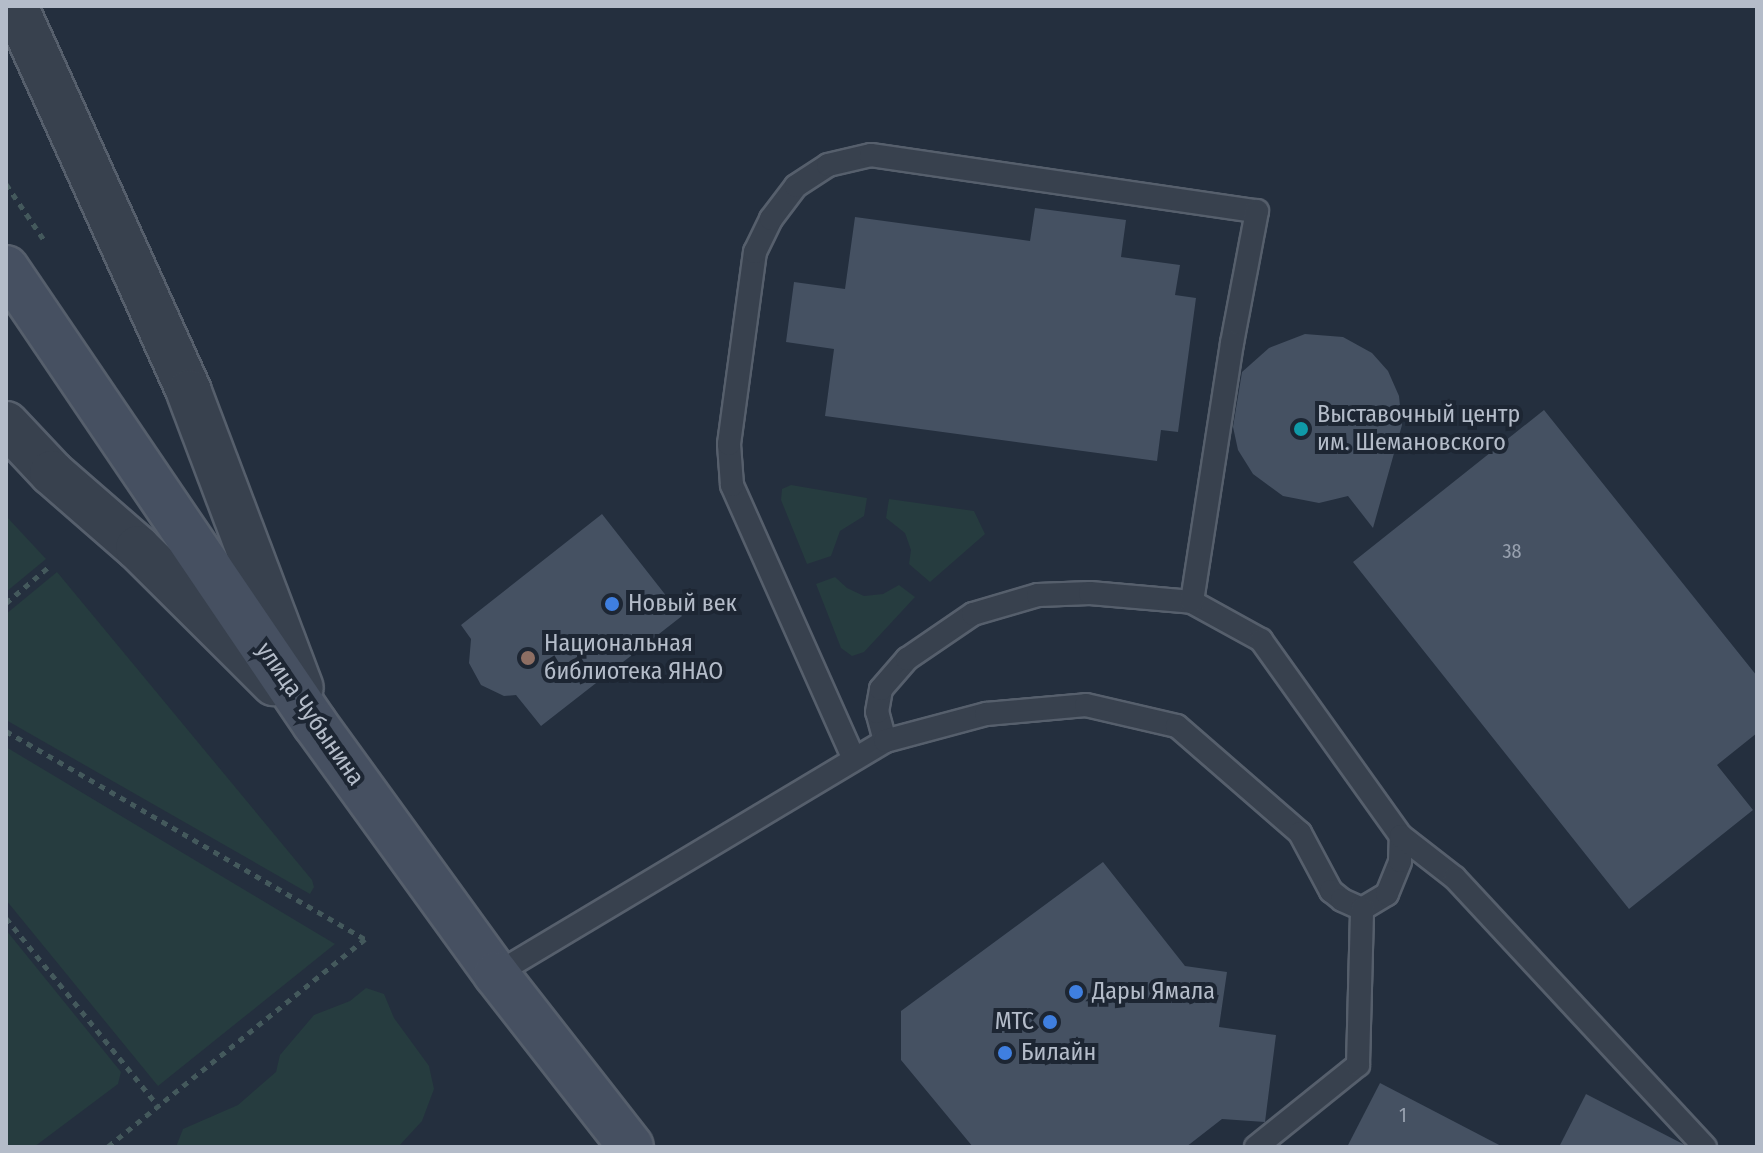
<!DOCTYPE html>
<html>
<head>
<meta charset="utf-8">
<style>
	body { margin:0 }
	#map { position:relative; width:1763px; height:1153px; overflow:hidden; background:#242f3e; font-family:"Fira Sans Condensed",sans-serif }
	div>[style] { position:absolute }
	.green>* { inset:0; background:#263c3f }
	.building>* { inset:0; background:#455162 }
	.path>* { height:5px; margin-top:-2.5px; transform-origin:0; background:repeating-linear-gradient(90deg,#44595c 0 6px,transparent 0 12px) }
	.roads { filter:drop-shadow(2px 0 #565f6c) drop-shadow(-2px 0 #565f6c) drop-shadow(0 2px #565f6c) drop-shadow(0 -2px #565f6c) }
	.service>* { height:22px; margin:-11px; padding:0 11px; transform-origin:11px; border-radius:11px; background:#38414e }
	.tertiary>* { height:44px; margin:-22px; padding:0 22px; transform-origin:22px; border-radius:22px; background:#38414e }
	.secondary>* { height:44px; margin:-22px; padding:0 22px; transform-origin:22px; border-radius:22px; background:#465061 }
	.dots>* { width:22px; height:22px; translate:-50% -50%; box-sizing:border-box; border:4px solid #1d2633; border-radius:50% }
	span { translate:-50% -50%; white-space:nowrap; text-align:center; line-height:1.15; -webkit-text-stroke:8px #1d2633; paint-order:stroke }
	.number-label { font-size:20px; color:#98a1af }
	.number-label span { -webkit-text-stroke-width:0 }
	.poi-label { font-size:24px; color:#b4bcc9 }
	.left { translate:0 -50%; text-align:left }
	.right { translate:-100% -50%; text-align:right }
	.street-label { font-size:24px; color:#b4bcc9 }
	.frame { position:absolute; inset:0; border:8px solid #b4bcc9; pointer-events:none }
</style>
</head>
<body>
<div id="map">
	<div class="green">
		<div style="clip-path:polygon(791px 485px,867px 498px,864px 516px,840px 531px,831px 556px,807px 564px,781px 500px,782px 489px)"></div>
		<div style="clip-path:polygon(889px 499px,974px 511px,985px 534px,930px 582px,909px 564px,911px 550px,905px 533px,886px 518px)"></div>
		<div style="clip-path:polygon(6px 516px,46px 559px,6px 592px)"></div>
		<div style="clip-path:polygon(57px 572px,312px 880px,314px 887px,310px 894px,6px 720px,6px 614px)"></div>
		<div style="clip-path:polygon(835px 577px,847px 588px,864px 596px,883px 594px,899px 585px,915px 597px,864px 652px,852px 656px,841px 648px,816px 584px)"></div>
		<div style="clip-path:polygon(6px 747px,335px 944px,158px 1086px,6px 900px)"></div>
		<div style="clip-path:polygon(6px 930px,121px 1072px,118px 1084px,34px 1147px,6px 1147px)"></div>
		<div style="clip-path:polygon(366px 988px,384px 994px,394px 1018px,429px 1066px,434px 1089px,422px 1121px,398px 1147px,176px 1147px,183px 1129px,238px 1105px,276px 1072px,280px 1055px,314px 1015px,350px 1001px)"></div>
	</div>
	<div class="building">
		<div style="clip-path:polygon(1035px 208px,1126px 220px,1121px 257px,1180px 265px,1175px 295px,1196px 298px,1178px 432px,1161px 430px,1157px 461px,825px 416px,834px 349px,786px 342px,794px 282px,845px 289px,855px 217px,1030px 241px)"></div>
		<div style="clip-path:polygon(1305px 334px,1343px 337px,1372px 353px,1388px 371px,1399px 396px,1402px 425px,1373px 528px,1348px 496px,1319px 503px,1283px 496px,1253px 474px,1238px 450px,1233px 427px,1242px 372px,1269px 348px)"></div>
		<div style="clip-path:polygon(1544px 410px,1757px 676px,1757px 733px,1717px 765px,1753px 810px,1629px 909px,1353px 562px)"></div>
		<div style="clip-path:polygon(602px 514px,682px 616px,541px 726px,516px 695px,504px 696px,481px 685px,469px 663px,471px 639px,461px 625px)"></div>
		<div style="clip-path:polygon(1103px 862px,1185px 966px,1227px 972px,1219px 1027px,1276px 1035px,1265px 1122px,1222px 1119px,1186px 1147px,973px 1147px,901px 1060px,901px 1011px)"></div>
		<div style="clip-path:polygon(1380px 1083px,1503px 1147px,1347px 1147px)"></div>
		<div style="clip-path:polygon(1586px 1094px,1683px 1144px,1686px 1147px,1559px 1147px)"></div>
	</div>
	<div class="path">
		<div style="left:6px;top:184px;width:68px;rotate:55.8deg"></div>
		<div style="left:6px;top:603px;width:59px;rotate:-40.2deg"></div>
		<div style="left:6px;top:731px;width:415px;rotate:30.1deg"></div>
		<div style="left:365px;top:939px;width:331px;rotate:141.1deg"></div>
		<div style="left:6px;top:918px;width:242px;rotate:51deg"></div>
	</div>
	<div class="roads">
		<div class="service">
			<div style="left:885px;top:741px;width:30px;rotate:-105deg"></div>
			<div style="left:877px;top:712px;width:23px;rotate:-80deg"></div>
			<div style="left:881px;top:689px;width:40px;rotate:-49deg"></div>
			<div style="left:907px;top:659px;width:80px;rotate:-34.3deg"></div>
			<div style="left:973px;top:614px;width:68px;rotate:-16.3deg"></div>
			<div style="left:1038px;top:595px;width:52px;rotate:-2.2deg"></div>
			<div style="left:1090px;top:593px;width:102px;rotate:5deg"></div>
			<div style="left:1192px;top:602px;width:79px;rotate:28.8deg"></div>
			<div style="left:1261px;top:640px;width:241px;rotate:54.5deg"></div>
			<div style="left:853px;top:757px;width:298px;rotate:-114deg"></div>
			<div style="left:732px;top:485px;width:41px;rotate:-94.2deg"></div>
			<div style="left:729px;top:444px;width:194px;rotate:-82.3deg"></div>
			<div style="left:755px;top:252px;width:37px;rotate:-64deg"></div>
			<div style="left:771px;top:219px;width:41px;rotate:-52.9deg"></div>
			<div style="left:796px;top:186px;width:38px;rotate:-33deg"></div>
			<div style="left:828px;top:165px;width:44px;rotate:-13.1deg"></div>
			<div style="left:871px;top:155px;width:390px;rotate:8.3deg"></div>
			<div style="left:1257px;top:211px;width:134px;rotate:100.7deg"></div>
			<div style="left:1232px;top:343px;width:262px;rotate:98.8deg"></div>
			<div style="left:496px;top:974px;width:453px;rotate:-30.9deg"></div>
			<div style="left:885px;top:741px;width:105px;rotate:-15deg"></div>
			<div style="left:986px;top:714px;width:100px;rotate:-5.1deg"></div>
			<div style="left:1086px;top:705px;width:93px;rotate:13deg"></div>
			<div style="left:1177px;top:726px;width:163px;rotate:41deg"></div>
			<div style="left:1300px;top:833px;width:66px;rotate:61.9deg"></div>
			<div style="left:1331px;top:891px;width:14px;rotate:39deg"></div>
			<div style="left:1342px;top:900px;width:22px;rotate:24deg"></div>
			<div style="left:1362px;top:909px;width:29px;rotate:-31deg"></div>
			<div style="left:1387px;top:894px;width:35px;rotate:-68deg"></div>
			<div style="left:1400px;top:861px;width:25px;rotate:-88deg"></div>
			<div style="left:1401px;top:836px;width:68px;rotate:37.9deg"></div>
			<div style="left:1455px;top:878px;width:367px;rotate:47.1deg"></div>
			<div style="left:1256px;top:1147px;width:131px;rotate:-38.8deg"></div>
			<div style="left:1358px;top:1065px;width:156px;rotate:-88.5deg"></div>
		</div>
		<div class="tertiary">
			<div style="left:15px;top:6px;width:423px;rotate:65.7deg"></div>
			<div style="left:189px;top:392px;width:316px;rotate:69.3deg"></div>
			<div style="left:6px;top:424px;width:67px;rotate:46.8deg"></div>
			<div style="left:52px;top:473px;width:114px;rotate:41.1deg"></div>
			<div style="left:138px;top:548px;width:192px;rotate:44.8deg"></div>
		</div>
		<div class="secondary">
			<div style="left:6px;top:268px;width:551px;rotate:55.88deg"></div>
			<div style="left:315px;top:724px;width:309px;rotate:54.1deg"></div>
			<div style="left:496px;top:974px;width:219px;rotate:52deg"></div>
		</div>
	</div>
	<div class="dots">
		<div style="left:1301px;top:429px;background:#0f9aa8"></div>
		<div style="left:612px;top:604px;background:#3f7fe0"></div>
		<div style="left:528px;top:658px;background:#8d6e63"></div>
		<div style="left:1076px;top:992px;background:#3f7fe0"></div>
		<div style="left:1050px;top:1022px;background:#3f7fe0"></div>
		<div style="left:1005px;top:1053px;background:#3f7fe0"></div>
	</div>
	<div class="number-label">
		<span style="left:1512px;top:551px">38</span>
		<span style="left:1403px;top:1115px">1</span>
	</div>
	<div class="poi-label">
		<span class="left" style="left:1317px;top:429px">Выставочный центр<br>им. Шемановского</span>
		<span class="left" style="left:628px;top:604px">Новый век</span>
		<span class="left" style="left:544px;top:658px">Национальная<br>библиотека ЯНАО</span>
		<span class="left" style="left:1092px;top:992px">Дары Ямала</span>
		<span class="right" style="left:1034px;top:1022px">МТС</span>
		<span class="left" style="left:1021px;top:1053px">Билайн</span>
	</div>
	<div class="street-label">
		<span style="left:310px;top:714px;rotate:55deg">улица Чубынина</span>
	</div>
	<div class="frame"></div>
</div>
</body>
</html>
